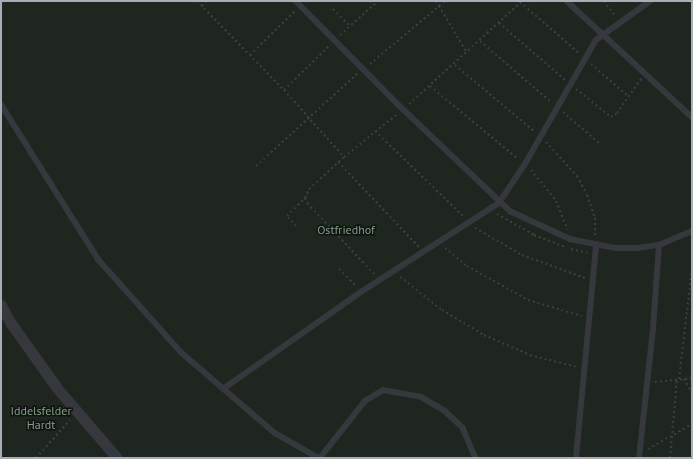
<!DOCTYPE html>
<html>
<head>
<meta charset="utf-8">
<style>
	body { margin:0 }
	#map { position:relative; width:693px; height:459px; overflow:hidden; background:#161618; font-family:"PT Sans",sans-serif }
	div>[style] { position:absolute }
	.green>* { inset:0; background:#1e261f; transform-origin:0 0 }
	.path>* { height:2px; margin-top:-1px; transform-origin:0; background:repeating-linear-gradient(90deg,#3d3f44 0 2px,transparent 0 5px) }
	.service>* { height:5.5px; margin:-2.75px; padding:0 2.75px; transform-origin:2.75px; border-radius:2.75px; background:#37383d }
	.minor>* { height:11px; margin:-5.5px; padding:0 5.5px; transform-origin:5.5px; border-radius:5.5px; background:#37383d }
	span { translate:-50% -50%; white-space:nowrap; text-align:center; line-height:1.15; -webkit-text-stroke:3px #111113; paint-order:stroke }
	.park-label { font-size:12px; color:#7fa381 }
	.frame { position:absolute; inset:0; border:2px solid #a8adb8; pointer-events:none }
</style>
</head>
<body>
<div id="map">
	<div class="green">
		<div style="left:1px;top:1px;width:691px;height:457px"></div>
	</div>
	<div class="path">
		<div style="left:197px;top:1px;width:124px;rotate:45.7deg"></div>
		<div style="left:284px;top:90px;width:90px;rotate:48.2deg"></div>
		<div style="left:370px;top:1px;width:5px;rotate:53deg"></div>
		<div style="left:436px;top:1px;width:6px;rotate:59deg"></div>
		<div style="left:439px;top:6px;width:8px;rotate:-40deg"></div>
		<div style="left:604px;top:1px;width:20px;rotate:53deg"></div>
		<div style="left:520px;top:2px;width:79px;rotate:40.9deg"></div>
		<div style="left:202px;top:6px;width:7px;rotate:-45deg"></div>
		<div style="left:333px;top:9px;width:24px;rotate:45deg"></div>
		<div style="left:499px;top:23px;width:87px;rotate:40.8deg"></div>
		<div style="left:340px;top:35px;width:51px;rotate:-41.8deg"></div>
		<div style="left:480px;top:41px;width:95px;rotate:40.7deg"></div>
		<div style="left:250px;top:55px;width:63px;rotate:-44.4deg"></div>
		<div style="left:370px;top:64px;width:90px;rotate:-40deg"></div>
		<div style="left:439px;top:6px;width:55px;rotate:59.2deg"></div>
		<div style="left:591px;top:64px;width:50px;rotate:41deg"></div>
		<div style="left:455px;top:65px;width:104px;rotate:39.9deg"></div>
		<div style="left:430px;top:86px;width:114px;rotate:39.7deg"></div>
		<div style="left:576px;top:89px;width:45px;rotate:38.7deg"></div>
		<div style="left:611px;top:117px;width:7px;rotate:-34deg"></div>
		<div style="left:617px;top:113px;width:42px;rotate:-54.8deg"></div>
		<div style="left:284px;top:90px;width:63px;rotate:-44.4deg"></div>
		<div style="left:409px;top:104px;width:153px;rotate:-42.3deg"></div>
		<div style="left:563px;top:112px;width:48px;rotate:40.7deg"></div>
		<div style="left:375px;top:131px;width:122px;rotate:44deg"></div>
		<div style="left:546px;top:142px;width:46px;rotate:47.6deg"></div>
		<div style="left:577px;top:176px;width:21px;rotate:62deg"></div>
		<div style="left:587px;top:195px;width:24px;rotate:71deg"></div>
		<div style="left:595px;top:218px;width:19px;rotate:90deg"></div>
		<div style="left:338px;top:162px;width:117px;rotate:46.4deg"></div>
		<div style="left:256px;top:166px;width:137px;rotate:-42.3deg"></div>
		<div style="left:531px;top:170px;width:40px;rotate:51deg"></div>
		<div style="left:556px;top:201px;width:31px;rotate:68deg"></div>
		<div style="left:497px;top:214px;width:43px;rotate:29.6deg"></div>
		<div style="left:534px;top:235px;width:33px;rotate:21deg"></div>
		<div style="left:296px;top:226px;width:13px;rotate:-132deg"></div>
		<div style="left:287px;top:216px;width:25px;rotate:-45deg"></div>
		<div style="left:475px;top:228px;width:54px;rotate:29.9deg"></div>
		<div style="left:522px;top:255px;width:67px;rotate:20.1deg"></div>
		<div style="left:445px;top:248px;width:28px;rotate:39deg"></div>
		<div style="left:467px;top:266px;width:70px;rotate:29.1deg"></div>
		<div style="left:528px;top:300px;width:56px;rotate:16.5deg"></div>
		<div style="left:571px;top:249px;width:17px;rotate:13deg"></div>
		<div style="left:339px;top:269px;width:24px;rotate:45deg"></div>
		<div style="left:374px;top:274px;width:96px;rotate:-133.3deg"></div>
		<div style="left:308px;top:204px;width:7px;rotate:-117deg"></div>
		<div style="left:305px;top:198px;width:10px;rotate:-66deg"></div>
		<div style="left:309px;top:189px;width:47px;rotate:-42.4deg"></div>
		<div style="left:344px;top:157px;width:67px;rotate:-38.9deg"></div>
		<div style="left:400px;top:277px;width:53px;rotate:38.2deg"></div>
		<div style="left:442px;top:310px;width:49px;rotate:30.8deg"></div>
		<div style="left:484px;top:335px;width:50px;rotate:23.5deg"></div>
		<div style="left:530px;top:355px;width:49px;rotate:14.3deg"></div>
		<div style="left:679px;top:379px;width:111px;rotate:-83.3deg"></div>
		<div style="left:684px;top:379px;width:16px;rotate:60deg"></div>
		<div style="left:655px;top:382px;width:37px;rotate:-6deg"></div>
		<div style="left:648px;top:449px;width:51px;rotate:-29.6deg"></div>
		<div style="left:36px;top:458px;width:51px;rotate:-48.2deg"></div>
		<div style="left:670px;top:458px;width:79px;rotate:-84.9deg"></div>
	</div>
	<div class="service">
		<div style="left:296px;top:1px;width:152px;rotate:45.3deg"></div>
		<div style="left:403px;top:109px;width:148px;rotate:43.6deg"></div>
		<div style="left:510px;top:211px;width:66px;rotate:25deg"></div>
		<div style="left:570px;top:239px;width:47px;rotate:11.1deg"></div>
		<div style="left:616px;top:248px;width:21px"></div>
		<div style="left:637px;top:248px;width:22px;rotate:-8deg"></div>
		<div style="left:659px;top:245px;width:36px;rotate:-23deg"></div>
		<div style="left:567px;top:1px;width:171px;rotate:42.9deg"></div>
		<div style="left:1px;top:104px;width:184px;rotate:57.9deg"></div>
		<div style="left:99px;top:260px;width:123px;rotate:48.3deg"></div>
		<div style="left:181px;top:352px;width:124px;rotate:40.8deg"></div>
		<div style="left:275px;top:433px;width:51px;rotate:29.6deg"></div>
		<div style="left:223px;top:389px;width:169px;rotate:-35.1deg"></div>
		<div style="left:361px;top:292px;width:164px;rotate:-32.8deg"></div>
		<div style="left:499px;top:203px;width:47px;rotate:-56.3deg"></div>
		<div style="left:525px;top:164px;width:143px;rotate:-60.2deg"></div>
		<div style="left:596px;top:40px;width:67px;rotate:-35.8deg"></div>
		<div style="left:320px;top:458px;width:73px;rotate:-51.7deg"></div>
		<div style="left:365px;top:401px;width:21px;rotate:-31deg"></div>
		<div style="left:383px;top:390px;width:39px;rotate:10deg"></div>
		<div style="left:421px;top:397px;width:28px;rotate:30deg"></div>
		<div style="left:445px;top:411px;width:25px;rotate:43deg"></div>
		<div style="left:463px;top:428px;width:33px;rotate:67deg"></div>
		<div style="left:576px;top:458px;width:214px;rotate:-84.6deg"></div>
		<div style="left:639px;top:458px;width:130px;rotate:-83.8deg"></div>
		<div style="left:653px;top:329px;width:84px;rotate:-85.9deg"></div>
	</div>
	<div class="minor">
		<div style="left:1px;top:305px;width:19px;rotate:62deg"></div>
		<div style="left:10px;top:322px;width:81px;rotate:54.5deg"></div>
		<div style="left:57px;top:388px;width:92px;rotate:49.4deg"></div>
	</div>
	<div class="park-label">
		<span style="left:346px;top:230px">Ostfriedhof</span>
		<span style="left:41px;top:418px">Iddelsfelder<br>Hardt</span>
	</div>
	<div class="frame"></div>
</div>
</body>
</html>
